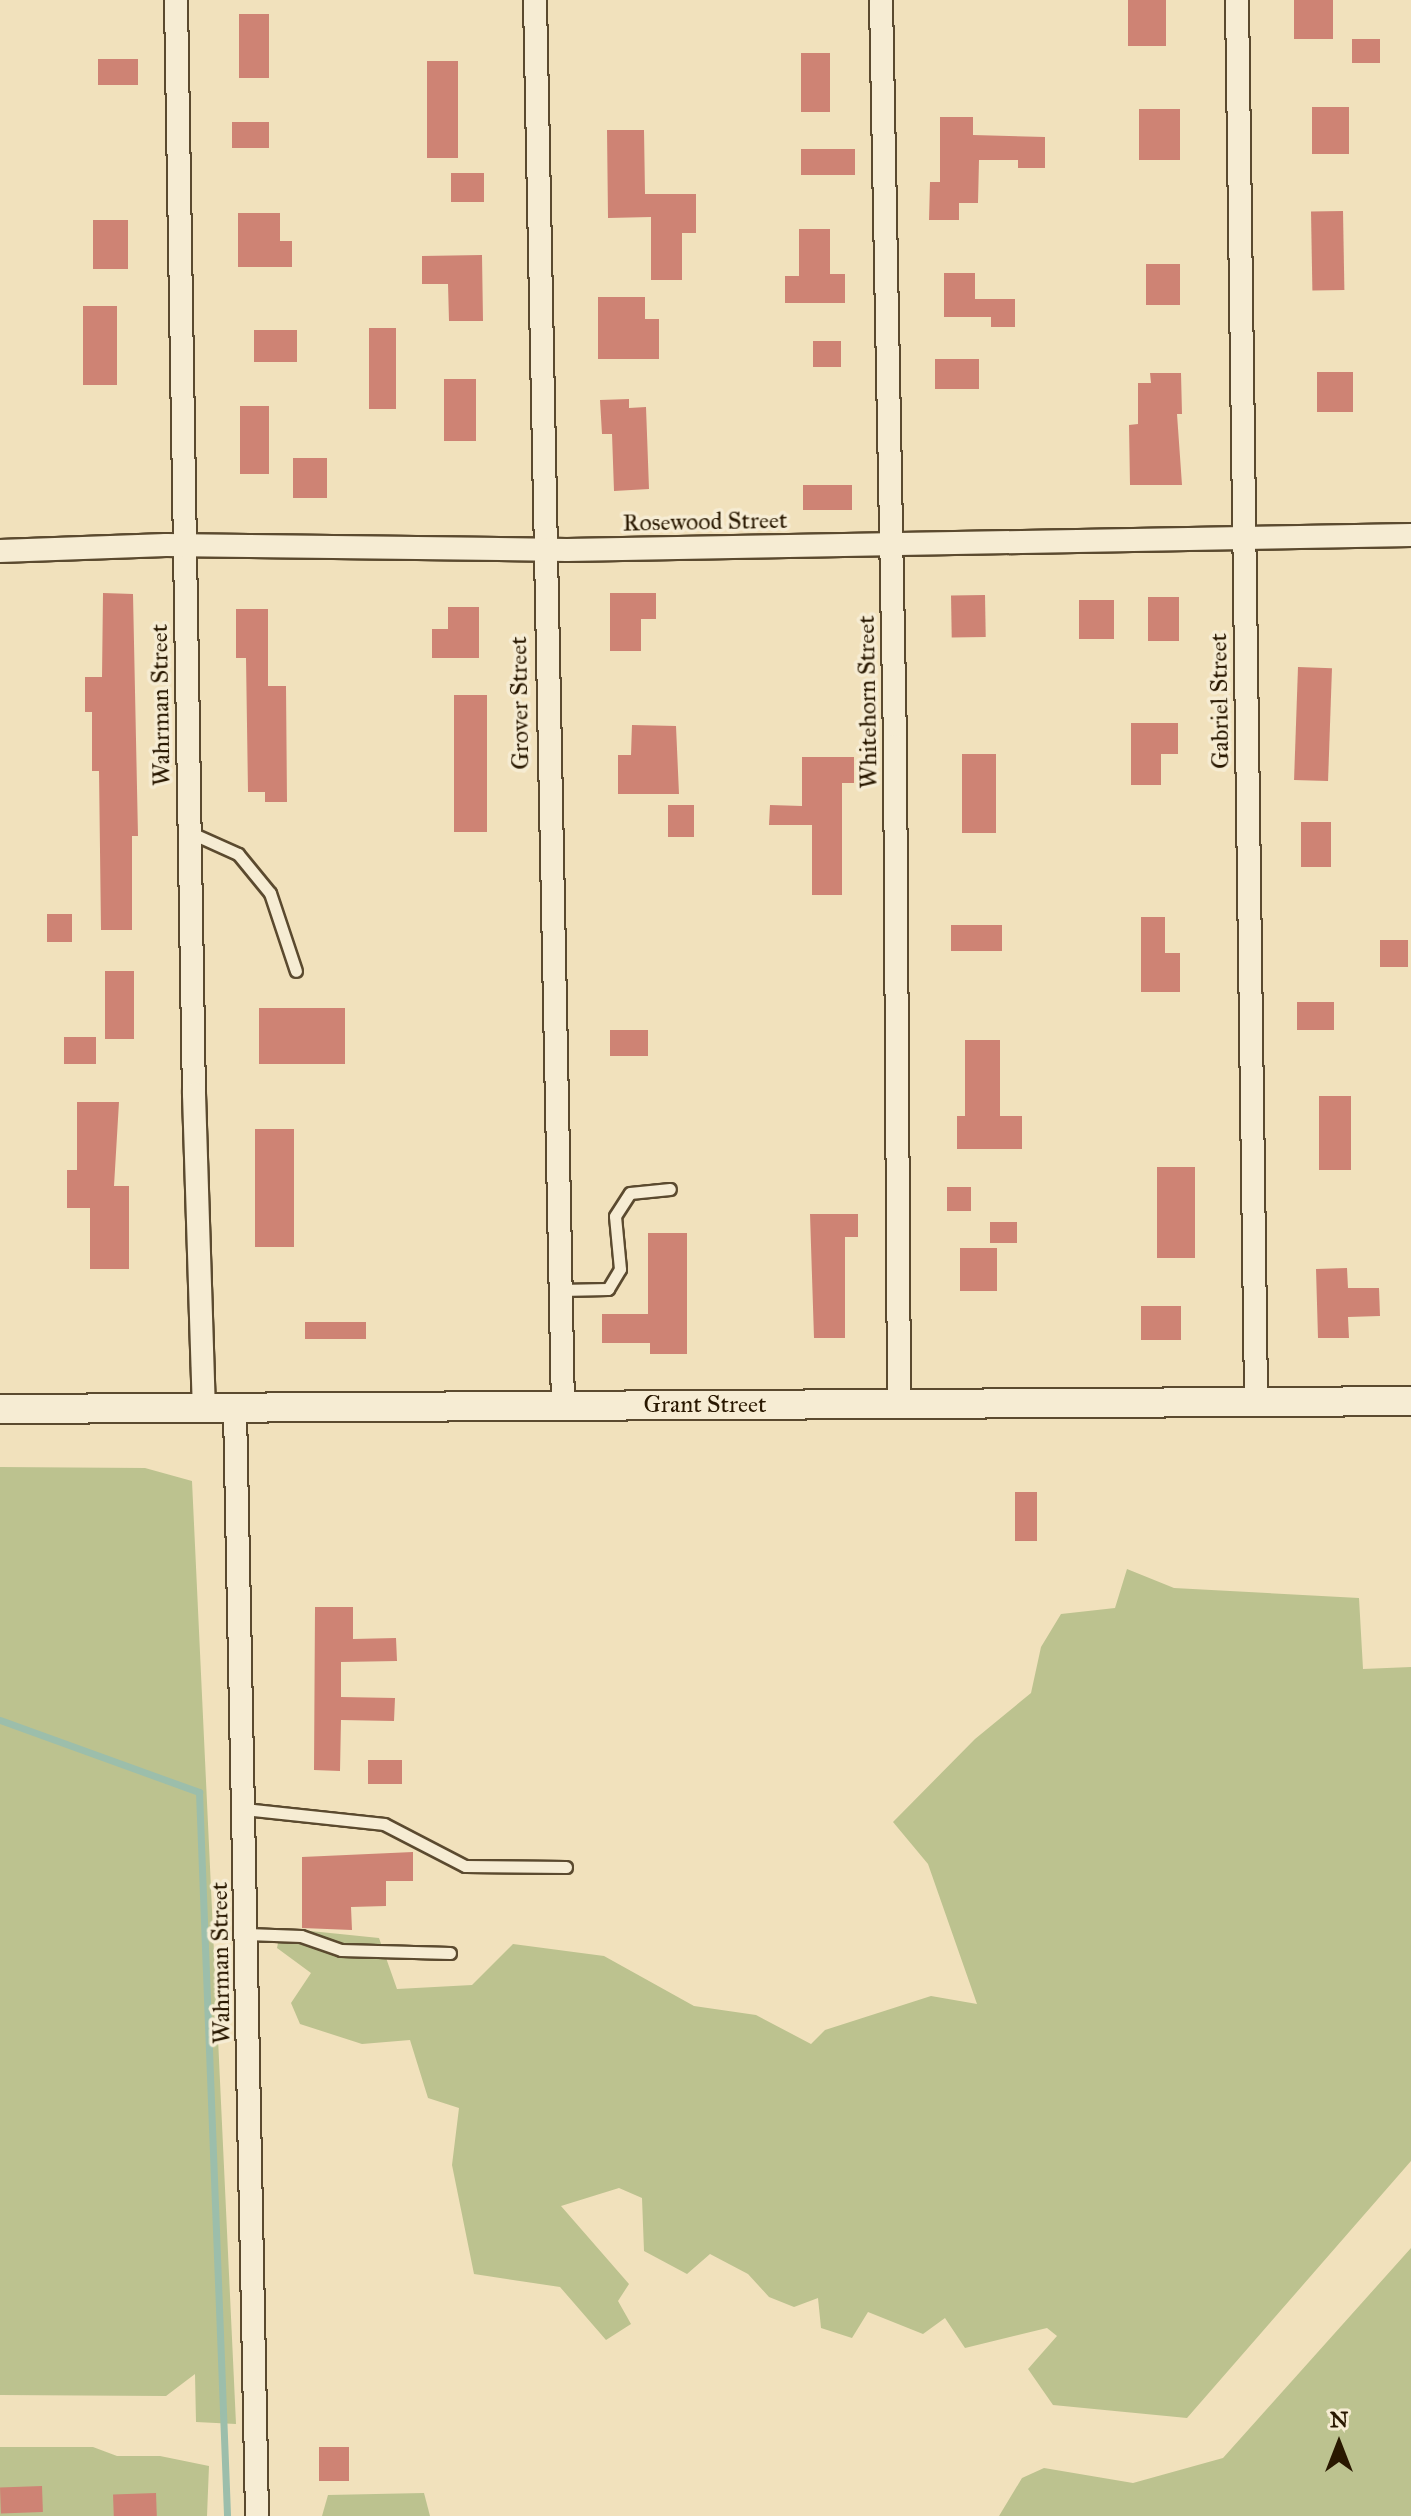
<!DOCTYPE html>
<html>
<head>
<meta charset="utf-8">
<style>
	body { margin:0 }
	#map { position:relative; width:1411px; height:2516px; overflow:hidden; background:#f1e1bc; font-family:"IM FELL Great Primer",serif }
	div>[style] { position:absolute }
	.green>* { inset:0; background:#bcc28f }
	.stream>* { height:7px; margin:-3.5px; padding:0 3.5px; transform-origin:3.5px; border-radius:3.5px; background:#9cbeab }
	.building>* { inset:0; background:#ce8374; transform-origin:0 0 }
	.roads { filter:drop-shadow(2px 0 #5b4a2f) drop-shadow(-2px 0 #5b4a2f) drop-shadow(0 2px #5b4a2f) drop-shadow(0 -2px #5b4a2f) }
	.service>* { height:11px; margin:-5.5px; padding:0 5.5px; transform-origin:5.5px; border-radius:5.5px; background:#f6ecd3 }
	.minor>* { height:22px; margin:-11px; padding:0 11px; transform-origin:11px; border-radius:11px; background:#f6ecd3 }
	.tertiary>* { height:28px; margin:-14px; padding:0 14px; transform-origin:14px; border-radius:14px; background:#f6ecd3 }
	span { translate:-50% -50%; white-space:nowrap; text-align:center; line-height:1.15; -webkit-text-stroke:7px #f6ecd3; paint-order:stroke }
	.street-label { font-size:24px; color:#291800 }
	.north { position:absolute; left:1299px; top:2404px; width:80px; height:80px; -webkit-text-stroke:6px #f6ecd3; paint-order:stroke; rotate:0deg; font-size:22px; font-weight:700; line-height:32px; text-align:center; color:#291800 }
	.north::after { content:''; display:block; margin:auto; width:28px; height:36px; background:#291800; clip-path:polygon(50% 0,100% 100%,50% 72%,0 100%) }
</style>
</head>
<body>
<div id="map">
	<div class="green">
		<div style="clip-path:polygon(0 1467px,145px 1468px,192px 1481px,236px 2424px,196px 2422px,195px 2374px,166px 2396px,0 2395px)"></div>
		<div style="clip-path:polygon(1127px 1569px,1174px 1588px,1359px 1598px,1363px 1669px,1411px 1667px,1411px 2161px,1187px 2418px,1053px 2405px,1028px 2369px,1057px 2336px,1047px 2328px,965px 2348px,945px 2318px,923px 2334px,868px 2312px,852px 2338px,821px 2328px,818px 2298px,794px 2307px,769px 2297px,748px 2274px,710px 2254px,687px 2274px,644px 2251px,642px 2198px,619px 2188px,561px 2206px,629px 2284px,618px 2301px,631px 2324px,606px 2340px,560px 2287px,474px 2274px,452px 2165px,459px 2108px,428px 2098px,410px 2040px,362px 2044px,300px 2024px,291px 2003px,311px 1973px,277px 1948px,281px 1928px,379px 1938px,397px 1989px,472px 1985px,513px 1944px,604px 1956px,694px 2006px,756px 2015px,811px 2044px,825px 2030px,931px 1996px,977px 2004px,928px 1864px,893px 1822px,975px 1739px,1031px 1693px,1041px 1647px,1061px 1614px,1115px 1608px)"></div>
		<div style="clip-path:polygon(1411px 2248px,1411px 2516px,999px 2516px,1022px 2478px,1044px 2468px,1133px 2483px,1223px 2458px)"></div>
		<div style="clip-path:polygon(0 2447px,93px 2447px,117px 2456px,160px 2456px,209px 2466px,207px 2516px,0 2516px)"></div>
		<div style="clip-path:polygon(424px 2493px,430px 2516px,322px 2516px,328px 2495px)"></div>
	</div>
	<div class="stream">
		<div style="left:0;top:1720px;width:212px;rotate:19.9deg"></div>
		<div style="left:199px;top:1792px;width:724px;rotate:87.78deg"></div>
	</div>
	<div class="building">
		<div style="left:1128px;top:0;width:38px;height:46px"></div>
		<div style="left:1294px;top:0;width:39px;height:39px"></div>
		<div style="left:239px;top:14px;width:30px;height:64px"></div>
		<div style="left:1352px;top:39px;width:28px;height:24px"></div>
		<div style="left:801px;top:53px;width:29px;height:59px"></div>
		<div style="left:98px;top:59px;width:40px;height:26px"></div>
		<div style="left:427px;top:61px;width:31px;height:97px"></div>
		<div style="left:1312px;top:107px;width:37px;height:47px"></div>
		<div style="left:1139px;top:109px;width:41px;height:51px"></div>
		<div style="clip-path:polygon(940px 117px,973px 117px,973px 135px,1045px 137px,1045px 168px,1018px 168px,1018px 160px,979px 160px,978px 203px,959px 203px,959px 220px,929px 220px,930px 182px,940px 182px)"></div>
		<div style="left:232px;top:122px;width:37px;height:26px"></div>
		<div style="clip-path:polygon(607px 130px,644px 130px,645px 194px,696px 194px,696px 233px,682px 233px,682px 280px,651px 280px,651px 217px,608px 218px)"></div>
		<div style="left:801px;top:149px;width:54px;height:26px"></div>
		<div style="left:451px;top:173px;width:33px;height:29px"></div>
		<div style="left:1343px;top:211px;width:79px;height:32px;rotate:89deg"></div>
		<div style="clip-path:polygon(238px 213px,280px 213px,280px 241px,292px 241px,292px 267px,238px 267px)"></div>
		<div style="left:93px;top:220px;width:35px;height:49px"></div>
		<div style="clip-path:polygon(799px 229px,830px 229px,830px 274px,845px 274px,845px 303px,785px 303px,785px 276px,799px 276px)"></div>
		<div style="clip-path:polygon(482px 255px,483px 321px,449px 321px,448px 284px,422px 284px,422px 256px)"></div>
		<div style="left:1146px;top:264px;width:34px;height:41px"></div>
		<div style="clip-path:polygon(944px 273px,975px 273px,975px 299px,1015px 299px,1015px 327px,991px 327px,991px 317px,944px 317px)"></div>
		<div style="clip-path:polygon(598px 297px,645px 297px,645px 319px,659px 319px,659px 359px,598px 359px)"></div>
		<div style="left:83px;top:306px;width:34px;height:79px"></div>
		<div style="left:369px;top:328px;width:27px;height:81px"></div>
		<div style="left:254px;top:330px;width:43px;height:32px"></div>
		<div style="left:813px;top:341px;width:28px;height:26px"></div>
		<div style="left:935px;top:359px;width:44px;height:30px"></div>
		<div style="left:1317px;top:372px;width:36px;height:40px"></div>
		<div style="clip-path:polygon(1150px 373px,1181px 373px,1182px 414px,1177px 414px,1182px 485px,1130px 485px,1129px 425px,1138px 424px,1138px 383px,1151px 383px)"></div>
		<div style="left:444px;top:379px;width:32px;height:62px"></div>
		<div style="clip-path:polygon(629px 399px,629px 408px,646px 407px,649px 489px,614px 491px,612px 434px,602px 434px,600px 400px)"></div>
		<div style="left:240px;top:406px;width:29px;height:68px"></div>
		<div style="left:293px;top:458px;width:34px;height:40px"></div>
		<div style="left:803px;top:485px;width:49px;height:25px"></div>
		<div style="clip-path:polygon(103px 593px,133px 594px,138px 836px,132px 836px,132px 930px,101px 930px,99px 771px,92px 771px,92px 712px,85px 712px,85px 677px,102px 677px)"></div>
		<div style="clip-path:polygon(610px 593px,656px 593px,656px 619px,641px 619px,641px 651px,610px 651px)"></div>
		<div style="left:985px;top:595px;width:42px;height:34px;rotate:89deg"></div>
		<div style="left:1148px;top:597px;width:31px;height:44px"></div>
		<div style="left:1079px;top:600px;width:35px;height:39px"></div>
		<div style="clip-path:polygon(448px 607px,479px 607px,479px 658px,432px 658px,432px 629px,448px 629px)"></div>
		<div style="clip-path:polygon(236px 609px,268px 609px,268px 686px,286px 686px,287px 802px,265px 802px,265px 792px,248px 792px,246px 658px,236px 658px)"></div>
		<div style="left:1298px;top:667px;width:34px;height:113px;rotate:2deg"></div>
		<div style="left:454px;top:695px;width:33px;height:137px"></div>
		<div style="clip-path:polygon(1131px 723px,1178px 723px,1178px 754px,1161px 754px,1161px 785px,1131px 785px)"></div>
		<div style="clip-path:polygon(632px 725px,676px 726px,679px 794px,618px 794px,618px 755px,631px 755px)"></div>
		<div style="left:962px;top:754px;width:34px;height:79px"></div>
		<div style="clip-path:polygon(802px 757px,854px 757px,854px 783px,842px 783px,842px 895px,812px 895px,812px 825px,769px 825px,770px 805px,802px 806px)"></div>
		<div style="left:668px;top:805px;width:26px;height:32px"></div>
		<div style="left:1301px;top:822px;width:30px;height:45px"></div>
		<div style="left:47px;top:914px;width:25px;height:28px"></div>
		<div style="clip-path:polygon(1141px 917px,1165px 917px,1165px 953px,1180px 953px,1180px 992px,1141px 992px)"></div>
		<div style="left:951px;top:925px;width:51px;height:26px"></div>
		<div style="left:1380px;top:940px;width:28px;height:27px"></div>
		<div style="left:105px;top:971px;width:29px;height:68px"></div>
		<div style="left:1297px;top:1002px;width:37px;height:28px"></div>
		<div style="left:259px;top:1008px;width:86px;height:56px"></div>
		<div style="left:610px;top:1030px;width:38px;height:26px"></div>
		<div style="left:64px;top:1037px;width:32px;height:27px"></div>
		<div style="clip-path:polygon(965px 1040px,1000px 1040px,1000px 1116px,1022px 1116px,1022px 1149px,957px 1149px,957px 1116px,965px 1116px)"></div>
		<div style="left:1319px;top:1096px;width:32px;height:74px"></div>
		<div style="clip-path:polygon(77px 1102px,119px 1102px,114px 1186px,129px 1186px,129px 1269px,90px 1269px,90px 1208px,67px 1208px,67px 1170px,77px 1170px)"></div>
		<div style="left:255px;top:1129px;width:39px;height:118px"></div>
		<div style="left:1157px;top:1167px;width:38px;height:91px"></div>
		<div style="left:947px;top:1187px;width:24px;height:24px"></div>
		<div style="clip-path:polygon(810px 1214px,858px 1214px,858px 1237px,845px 1237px,845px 1338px,814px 1338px)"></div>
		<div style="left:990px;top:1222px;width:27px;height:21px"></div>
		<div style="clip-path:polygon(648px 1233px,687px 1233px,687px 1354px,650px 1354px,650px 1343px,602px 1343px,602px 1314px,648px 1314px)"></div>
		<div style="left:960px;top:1248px;width:37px;height:43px"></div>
		<div style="clip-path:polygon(1347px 1268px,1348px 1288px,1379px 1288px,1380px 1316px,1348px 1317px,1349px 1338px,1318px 1338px,1316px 1269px)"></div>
		<div style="left:1141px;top:1306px;width:40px;height:34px"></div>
		<div style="left:305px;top:1322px;width:61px;height:17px"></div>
		<div style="left:1015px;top:1492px;width:22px;height:49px"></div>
		<div style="clip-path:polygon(315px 1607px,353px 1607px,353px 1639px,396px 1638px,397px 1661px,341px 1662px,341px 1697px,395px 1698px,394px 1721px,341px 1720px,340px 1771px,314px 1770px)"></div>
		<div style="left:368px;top:1760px;width:34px;height:24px"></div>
		<div style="clip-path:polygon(413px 1852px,413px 1881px,386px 1881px,386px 1906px,351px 1907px,352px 1930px,302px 1928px,302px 1857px)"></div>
		<div style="left:319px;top:2447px;width:30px;height:34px"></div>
		<div style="left:42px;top:2486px;width:26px;height:42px;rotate:88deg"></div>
		<div style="left:156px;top:2493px;width:23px;height:43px;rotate:88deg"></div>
	</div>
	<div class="roads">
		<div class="service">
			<div style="left:189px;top:832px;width:54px;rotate:24.2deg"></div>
			<div style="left:238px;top:854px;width:50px;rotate:50.6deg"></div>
			<div style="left:270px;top:893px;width:82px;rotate:71.6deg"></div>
			<div style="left:560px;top:1290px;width:48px;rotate:-1.2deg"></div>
			<div style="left:608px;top:1289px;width:23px;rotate:-59deg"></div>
			<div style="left:620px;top:1269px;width:53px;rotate:-95.4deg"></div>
			<div style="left:615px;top:1216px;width:27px;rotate:-57deg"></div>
			<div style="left:630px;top:1193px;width:40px;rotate:-5.7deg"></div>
			<div style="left:244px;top:1809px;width:141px;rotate:6.1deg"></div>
			<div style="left:384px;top:1824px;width:91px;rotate:27.4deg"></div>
			<div style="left:465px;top:1866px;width:101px;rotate:0.6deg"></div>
			<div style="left:247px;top:1934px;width:54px;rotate:2.1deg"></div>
			<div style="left:301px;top:1936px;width:42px;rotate:19.3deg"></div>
			<div style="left:341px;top:1950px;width:109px;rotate:1.6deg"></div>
		</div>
		<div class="minor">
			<div style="left:176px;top:0;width:1094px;rotate:89.06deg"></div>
			<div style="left:194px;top:1094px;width:315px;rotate:88.2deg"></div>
			<div style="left:535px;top:0;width:1405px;rotate:88.86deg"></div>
			<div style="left:881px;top:0;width:746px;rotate:88.92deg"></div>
			<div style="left:895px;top:746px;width:658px;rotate:89.65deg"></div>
			<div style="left:1237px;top:0;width:1402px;rotate:89.22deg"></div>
			<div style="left:0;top:551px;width:166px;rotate:-2.1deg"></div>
			<div style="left:166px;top:545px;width:401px;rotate:0.7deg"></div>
			<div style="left:567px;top:550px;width:844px;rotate:-1.02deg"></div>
			<div style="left:235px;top:1410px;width:1106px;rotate:88.86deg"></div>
		</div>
		<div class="tertiary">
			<div style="left:0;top:1409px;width:1411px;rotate:-0.32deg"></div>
		</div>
	</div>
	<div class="street-label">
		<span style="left:705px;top:522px;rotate:-1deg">Rosewood Street</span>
		<span style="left:1220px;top:701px;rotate:-91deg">Gabriel Street</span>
		<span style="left:868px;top:702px;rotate:-91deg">Whitehorn Street</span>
		<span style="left:520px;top:703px;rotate:-91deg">Grover Street</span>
		<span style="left:161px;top:705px;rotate:-91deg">Wahrman Street</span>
		<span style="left:705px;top:1405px">Grant Street</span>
		<span style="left:221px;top:1963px;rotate:-91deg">Wahrman Street</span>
	</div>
	<div class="north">N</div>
</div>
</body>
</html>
